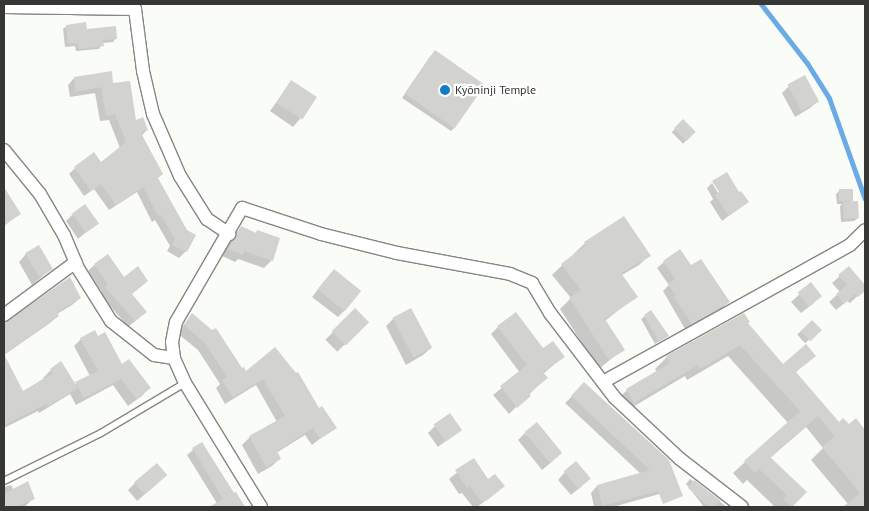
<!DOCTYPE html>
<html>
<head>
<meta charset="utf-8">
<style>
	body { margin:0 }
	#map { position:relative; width:869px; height:511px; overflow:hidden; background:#fafcf8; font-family:"PT Sans",sans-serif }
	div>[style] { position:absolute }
	.shadow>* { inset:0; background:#0003; transform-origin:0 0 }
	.stream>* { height:5px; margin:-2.5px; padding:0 2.5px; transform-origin:2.5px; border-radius:2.5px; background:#6aabe6 }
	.building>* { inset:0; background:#d2d3cf; transform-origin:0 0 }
	.roads { filter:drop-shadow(1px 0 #858783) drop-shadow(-1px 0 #858783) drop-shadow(0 1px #858783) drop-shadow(0 -1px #858783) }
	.service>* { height:6px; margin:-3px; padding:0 3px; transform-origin:3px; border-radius:3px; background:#fff }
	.minor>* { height:12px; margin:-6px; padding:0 6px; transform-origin:6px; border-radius:6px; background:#fff }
	.dots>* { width:14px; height:14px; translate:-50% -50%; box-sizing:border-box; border:2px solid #fff; border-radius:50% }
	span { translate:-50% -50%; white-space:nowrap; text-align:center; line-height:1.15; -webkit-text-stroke:4.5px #fff; paint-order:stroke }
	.poi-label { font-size:12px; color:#373736 }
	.left { translate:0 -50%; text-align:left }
	.frame { position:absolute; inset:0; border:5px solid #373736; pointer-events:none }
</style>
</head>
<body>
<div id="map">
	<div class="shadow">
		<div style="clip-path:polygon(67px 26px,86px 30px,116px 38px,113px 42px,102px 43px,99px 49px,76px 51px,75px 46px,65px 47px,63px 29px)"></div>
		<div style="clip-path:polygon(431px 55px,454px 128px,451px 131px,402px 98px)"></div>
		<div style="clip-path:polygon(74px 78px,112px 84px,135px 121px,147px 130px,141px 136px,157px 179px,186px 231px,194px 235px,186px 251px,179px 258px,167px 251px,170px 246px,155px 220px,152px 222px,137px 192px,109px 210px,94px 189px,84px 196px,69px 174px,75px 168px,100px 164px,120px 148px,109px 120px,100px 121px,95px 93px,70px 97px,68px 85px)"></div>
		<div style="clip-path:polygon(291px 82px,300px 119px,293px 127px,270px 111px)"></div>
		<div style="clip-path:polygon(789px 86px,818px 101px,810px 108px,795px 117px,782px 93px)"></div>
		<div style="left:683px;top:121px;width:16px;height:16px;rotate:45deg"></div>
		<div style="clip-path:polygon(712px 183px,721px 198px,739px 194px,747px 202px,722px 221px,710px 202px,713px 199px,707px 188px)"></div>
		<div style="clip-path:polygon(840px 190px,852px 200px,850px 202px,858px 218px,854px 221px,841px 222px,840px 206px,842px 204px,837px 204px,836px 194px)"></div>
		<div style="clip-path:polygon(11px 201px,19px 214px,4px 226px,4px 206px)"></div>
		<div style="clip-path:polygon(73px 214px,97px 223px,78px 239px,66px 221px)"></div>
		<div style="clip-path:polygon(241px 228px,272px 260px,264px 268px,238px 259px,235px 262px,222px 256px,234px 235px)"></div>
		<div style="clip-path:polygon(585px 243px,649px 256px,639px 265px,622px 275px,636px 296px,605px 321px,623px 349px,599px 369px,560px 309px,571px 298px,552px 275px)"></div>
		<div style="clip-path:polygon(26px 254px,51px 269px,32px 285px,19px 262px)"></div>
		<div style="clip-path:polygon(664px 262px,691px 267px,729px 302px,722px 308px,685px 329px,663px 291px,669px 285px,657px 268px)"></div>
		<div style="clip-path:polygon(94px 265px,131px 294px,139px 318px,128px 327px,100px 294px,102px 292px,88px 271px)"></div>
		<div style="clip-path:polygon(849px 268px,865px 289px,850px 303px,847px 301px,836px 310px,829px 302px,840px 292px,832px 283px)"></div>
		<div style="clip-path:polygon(327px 278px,345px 310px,338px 317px,312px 297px)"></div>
		<div style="clip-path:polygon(811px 284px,814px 303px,801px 313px,791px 302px)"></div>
		<div style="clip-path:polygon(80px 298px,72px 305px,57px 314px,58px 316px,50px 323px,4px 355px,4px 324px)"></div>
		<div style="left:355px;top:310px;width:17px;height:42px;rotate:45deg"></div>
		<div style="clip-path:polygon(651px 312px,667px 336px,655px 344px,641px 319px)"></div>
		<div style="clip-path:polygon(192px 315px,246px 373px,275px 349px,319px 410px,335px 427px,312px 445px,305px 435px,276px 453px,279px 459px,272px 466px,258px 474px,242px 445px,250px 437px,277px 422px,256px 385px,225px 404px,216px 388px,220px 384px,198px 350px,177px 333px)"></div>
		<div style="clip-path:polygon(393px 319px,431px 348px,423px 355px,406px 365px,386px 326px)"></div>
		<div style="left:812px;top:321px;width:12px;height:20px;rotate:48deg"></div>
		<div style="clip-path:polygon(747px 324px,782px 365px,814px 355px,795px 373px,839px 424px,848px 426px,855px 420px,865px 432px,865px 507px,845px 507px,848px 504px,811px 460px,823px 448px,806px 427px,770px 458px,805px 492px,790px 507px,775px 507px,747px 480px,743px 484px,733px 473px,788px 423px,728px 356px,687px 380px,685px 376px,621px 414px,615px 402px,627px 390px,657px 372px,655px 369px,667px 357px)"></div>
		<div style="clip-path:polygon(498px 327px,563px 357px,543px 374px,546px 378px,509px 414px,493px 395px,520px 373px,491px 334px)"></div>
		<div style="clip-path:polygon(97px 338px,122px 366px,149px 388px,142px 396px,128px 406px,113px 385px,76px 405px,70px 394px,39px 413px,38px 411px,4px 428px,4px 363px,7px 361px,22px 393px,44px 380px,43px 378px,51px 370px,75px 385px,90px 376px,74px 346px,81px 339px)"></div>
		<div style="clip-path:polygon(585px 384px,670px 491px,613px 507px,594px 507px,591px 493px,597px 486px,641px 474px,565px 403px)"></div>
		<div style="clip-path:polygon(435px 426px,460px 430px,438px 447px,428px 433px)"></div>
		<div style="clip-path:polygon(525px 433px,553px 461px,542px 470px,518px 440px)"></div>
		<div style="clip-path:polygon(201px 443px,243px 507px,215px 507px,218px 505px,187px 455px)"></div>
		<div style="clip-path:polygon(473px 460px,496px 493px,477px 507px,473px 507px,462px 493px,459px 494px,449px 479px)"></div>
		<div style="clip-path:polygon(565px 472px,582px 486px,571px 495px,558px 480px)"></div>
		<div style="clip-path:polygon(690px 479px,727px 507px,704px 507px,686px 484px)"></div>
		<div style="clip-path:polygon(27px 483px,34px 498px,24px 507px,4px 507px,4px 487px,11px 485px,13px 489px)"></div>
		<div style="clip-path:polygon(135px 483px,158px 483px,137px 501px,128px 490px)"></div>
	</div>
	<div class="stream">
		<div style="left:761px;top:4px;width:75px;rotate:52.1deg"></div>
		<div style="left:807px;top:63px;width:41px;rotate:57.8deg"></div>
		<div style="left:829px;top:98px;width:107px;rotate:70.4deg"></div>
	</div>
	<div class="building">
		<div style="clip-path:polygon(86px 22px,87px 29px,116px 26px,117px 39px,103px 40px,104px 46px,79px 49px,78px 43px,68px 44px,66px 25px)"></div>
		<div style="left:435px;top:50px;width:61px;height:53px;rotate:35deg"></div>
		<div style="clip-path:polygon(112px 71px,113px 83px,130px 81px,136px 120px,143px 117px,148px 130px,141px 133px,163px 174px,158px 178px,187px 230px,196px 235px,187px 252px,172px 245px,175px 239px,161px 215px,158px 216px,143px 187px,116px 205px,101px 184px,91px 191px,74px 167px,94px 152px,101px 162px,126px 142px,115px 114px,106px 116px,101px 87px,76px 92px,74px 77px)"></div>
		<div style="left:805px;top:75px;width:30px;height:20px;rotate:62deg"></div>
		<div style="left:291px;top:80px;width:31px;height:27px;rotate:33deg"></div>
		<div style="left:683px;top:119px;width:18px;height:13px;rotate:45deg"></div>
		<div style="clip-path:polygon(727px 172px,739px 192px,741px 191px,749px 202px,729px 216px,715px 195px,719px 192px,712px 181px)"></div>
		<div style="clip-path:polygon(4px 187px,21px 214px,4px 225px)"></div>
		<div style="left:839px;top:189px;width:14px;height:12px"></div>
		<div style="left:858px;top:201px;width:17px;height:15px;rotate:87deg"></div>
		<div style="left:85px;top:204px;width:24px;height:16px;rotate:54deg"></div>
		<div style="clip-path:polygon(624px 216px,651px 256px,621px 273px,638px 297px,605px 319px,625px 350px,609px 360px,569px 298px,581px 290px,561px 264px,586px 245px,584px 242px)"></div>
		<div style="clip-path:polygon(241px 226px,256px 233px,257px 230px,280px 238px,273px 261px,244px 251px,243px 255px,228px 249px)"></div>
		<div style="left:39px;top:245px;width:28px;height:16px;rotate:60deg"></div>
		<div style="clip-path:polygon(680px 249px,691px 265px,701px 259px,730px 302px,692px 324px,674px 297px,676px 296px,668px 284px,675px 279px,663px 261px)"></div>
		<div style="clip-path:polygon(108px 254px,124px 277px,138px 266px,148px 281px,132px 294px,147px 312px,135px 321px,105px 287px,108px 285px,94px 264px)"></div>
		<div style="clip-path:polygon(849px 266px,865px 285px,865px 291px,858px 297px,855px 294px,844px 304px,836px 294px,847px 285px,838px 275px)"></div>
		<div style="left:334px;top:269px;width:35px;height:26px;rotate:39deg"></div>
		<div style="clip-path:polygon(70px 277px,81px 298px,57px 312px,59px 316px,4px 354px,23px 391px,53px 373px,50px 369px,61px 361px,78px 388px,48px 406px,46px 404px,4px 425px,4px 323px)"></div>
		<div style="left:811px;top:282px;width:18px;height:17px;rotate:52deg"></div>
		<div style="left:355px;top:308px;width:20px;height:33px;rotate:45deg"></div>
		<div style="left:411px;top:308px;width:45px;height:21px;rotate:62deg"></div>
		<div style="clip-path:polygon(651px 310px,669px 336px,659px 342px,644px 315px)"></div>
		<div style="clip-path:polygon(516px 312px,543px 348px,553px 341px,565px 357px,543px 372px,548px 378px,529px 393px,531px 396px,517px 408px,500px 386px,527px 365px,497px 326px)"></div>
		<div style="clip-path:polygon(192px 313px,212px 330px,216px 328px,242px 368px,244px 367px,246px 371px,275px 347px,296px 373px,298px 372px,319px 408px,322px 406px,337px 428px,320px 439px,313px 428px,277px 451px,281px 459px,266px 467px,249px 436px,285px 416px,263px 379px,233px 397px,222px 380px,227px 377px,205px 343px,184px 325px)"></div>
		<div style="clip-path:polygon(744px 313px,750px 322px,748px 323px,783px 364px,806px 344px,816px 356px,796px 372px,839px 422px,843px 418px,849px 424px,856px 418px,865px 430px,865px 507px,843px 507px,860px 493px,822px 447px,835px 436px,818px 416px,770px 457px,807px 492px,792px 507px,783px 499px,787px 495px,759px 469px,755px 473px,744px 461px,800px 411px,740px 345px,700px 369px,698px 365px,634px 403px,626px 389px,670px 363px,666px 356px)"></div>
		<div style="left:812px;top:320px;width:14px;height:16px;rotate:45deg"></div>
		<div style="clip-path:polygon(95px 330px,98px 336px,105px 332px,122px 364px,129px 359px,151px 388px,136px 399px,121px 379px,84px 398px,75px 382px,98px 371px,80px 338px)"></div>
		<div style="clip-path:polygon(584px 382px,669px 460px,683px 496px,663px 504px,658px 491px,602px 506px,597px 485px,650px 470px,571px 396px)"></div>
		<div style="left:450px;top:413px;width:21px;height:20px;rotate:55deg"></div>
		<div style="left:537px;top:422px;width:40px;height:16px;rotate:51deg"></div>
		<div style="clip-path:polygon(202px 442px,234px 493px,236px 492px,245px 507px,209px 507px,223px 499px,192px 448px)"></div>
		<div style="clip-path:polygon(474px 458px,488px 479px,495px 474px,505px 486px,486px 501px,481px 501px,470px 486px,467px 488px,455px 470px)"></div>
		<div style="left:576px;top:461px;width:23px;height:16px;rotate:50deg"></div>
		<div style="left:157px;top:463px;width:16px;height:30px;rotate:50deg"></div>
		<div style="clip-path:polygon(694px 480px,721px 501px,715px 507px,709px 507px,688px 488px)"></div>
		<div style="clip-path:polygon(28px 481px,35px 499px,15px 507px,4px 507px,4px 494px)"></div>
	</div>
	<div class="roads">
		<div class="service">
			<div style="left:4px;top:481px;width:108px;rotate:-26.3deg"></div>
			<div style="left:101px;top:433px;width:98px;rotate:-30.8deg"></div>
		</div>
		<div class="minor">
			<div style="left:4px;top:7px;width:131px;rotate:0.9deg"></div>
			<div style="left:135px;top:9px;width:63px;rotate:82.6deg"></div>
			<div style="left:143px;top:71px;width:44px;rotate:76.9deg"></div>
			<div style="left:153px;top:114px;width:68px;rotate:66.5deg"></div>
			<div style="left:180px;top:176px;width:51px;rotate:57.9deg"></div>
			<div style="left:207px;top:219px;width:27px;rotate:34deg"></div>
			<div style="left:4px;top:150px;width:57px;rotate:50.7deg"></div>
			<div style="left:40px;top:194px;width:48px;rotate:59.7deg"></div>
			<div style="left:64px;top:235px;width:38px;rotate:67deg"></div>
			<div style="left:79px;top:270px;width:60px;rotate:57.9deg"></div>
			<div style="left:111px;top:321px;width:55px;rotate:38.3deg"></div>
			<div style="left:154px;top:355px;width:20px;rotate:9deg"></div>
			<div style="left:4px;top:315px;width:89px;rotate:-36.4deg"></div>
			<div style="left:603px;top:382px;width:282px;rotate:-29deg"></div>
			<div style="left:850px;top:245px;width:21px;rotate:-45deg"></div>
			<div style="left:261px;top:507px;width:145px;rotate:-121.5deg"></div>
			<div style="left:185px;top:383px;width:27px;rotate:-114deg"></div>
			<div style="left:174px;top:358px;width:16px;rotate:-97deg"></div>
			<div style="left:172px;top:342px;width:20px;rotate:-79deg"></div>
			<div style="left:176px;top:322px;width:132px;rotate:-59.9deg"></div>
			<div style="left:242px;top:208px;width:83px;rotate:18.2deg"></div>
			<div style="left:321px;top:234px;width:78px;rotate:14deg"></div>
			<div style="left:397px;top:253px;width:115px;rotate:10.5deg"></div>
			<div style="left:510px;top:274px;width:24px;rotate:22deg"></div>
			<div style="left:532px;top:283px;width:35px;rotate:59deg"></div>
			<div style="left:550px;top:313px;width:107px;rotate:52.6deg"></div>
			<div style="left:615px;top:398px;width:89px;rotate:43.2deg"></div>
			<div style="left:680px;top:459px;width:78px;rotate:37.7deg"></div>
		</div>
	</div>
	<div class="dots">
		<div style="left:445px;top:90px;background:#137cc6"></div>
	</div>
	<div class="poi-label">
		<span class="left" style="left:455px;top:90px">Kyōninji Temple</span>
	</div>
	<div class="frame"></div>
</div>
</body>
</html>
